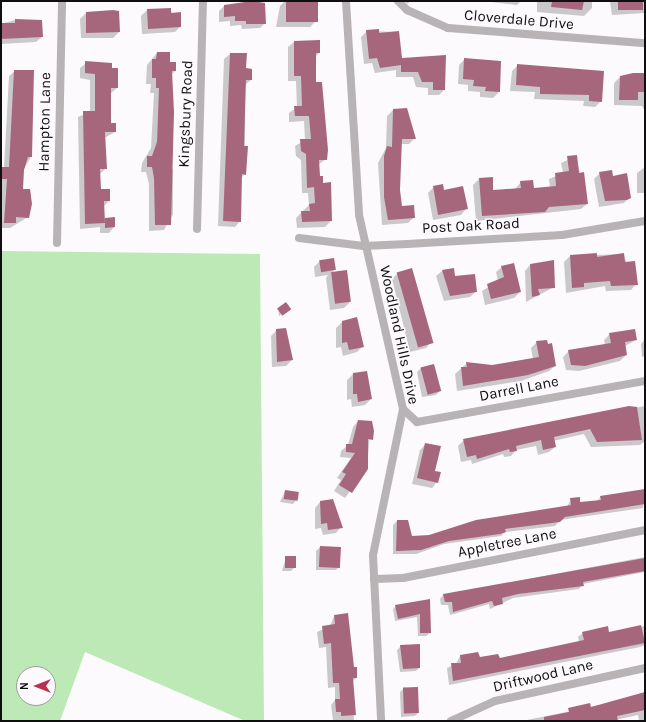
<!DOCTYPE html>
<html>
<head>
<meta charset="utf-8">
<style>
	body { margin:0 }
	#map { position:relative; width:646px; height:722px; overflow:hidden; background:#fdfafe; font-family:Karla,sans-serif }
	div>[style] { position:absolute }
	.green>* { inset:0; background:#bce9b5 }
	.shadow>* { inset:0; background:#0003 }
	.building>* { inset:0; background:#a6677d; transform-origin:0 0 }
	.street>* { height:8px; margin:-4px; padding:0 4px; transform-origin:4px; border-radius:4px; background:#b8b3b5 }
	span { translate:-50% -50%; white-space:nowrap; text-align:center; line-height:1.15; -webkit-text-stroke:3px #fdfafe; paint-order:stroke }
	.street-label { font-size:15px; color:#100e11 }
	.frame { position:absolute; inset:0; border:2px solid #100e11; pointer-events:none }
	.north { position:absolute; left:16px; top:666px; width:40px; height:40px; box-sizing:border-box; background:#fdfafe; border:1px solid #9e9c9f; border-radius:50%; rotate:270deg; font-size:11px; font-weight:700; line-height:16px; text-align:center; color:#100e11 }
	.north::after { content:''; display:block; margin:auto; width:14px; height:18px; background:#be2e51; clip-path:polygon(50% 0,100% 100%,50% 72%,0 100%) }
</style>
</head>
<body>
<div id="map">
	<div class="green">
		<div style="clip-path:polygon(evenodd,1px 251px,260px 254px,264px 721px,245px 721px,85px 652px,60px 721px,1px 721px,1px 251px,24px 674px,48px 674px,48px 698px,24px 698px,24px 674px)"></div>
	</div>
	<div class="shadow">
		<div style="clip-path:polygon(285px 1px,317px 1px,316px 21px,310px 27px,276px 27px,280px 6px)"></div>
		<div style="clip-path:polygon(405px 1px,411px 1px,407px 4px)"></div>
		<div style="clip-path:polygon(483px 1px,521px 1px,517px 5px)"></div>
		<div style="clip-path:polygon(537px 1px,592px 1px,592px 8px,584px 16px,537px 12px)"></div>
		<div style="clip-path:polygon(610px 1px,645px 1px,645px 13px,612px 15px)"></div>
		<div style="clip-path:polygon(224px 6px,265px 23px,260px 28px,242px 29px,241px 25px,230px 26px,230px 21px,219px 22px,219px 11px)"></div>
		<div style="clip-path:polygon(170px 9px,180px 27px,175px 32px,142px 34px,141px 16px,147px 10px)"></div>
		<div style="clip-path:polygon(86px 13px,119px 32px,113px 38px,81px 38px,80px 19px)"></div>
		<div style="clip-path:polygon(15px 20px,42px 37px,36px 42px,1px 44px,1px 24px)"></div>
		<div style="clip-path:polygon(367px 31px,398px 32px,401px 59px,444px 90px,439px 95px,428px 95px,428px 88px,416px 87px,413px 77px,396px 77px,396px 70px,375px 73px,372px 63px,364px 64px,361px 37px)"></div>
		<div style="clip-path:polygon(294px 42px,319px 53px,315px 57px,315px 83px,326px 159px,318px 165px,319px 177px,331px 221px,325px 227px,297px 228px,296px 218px,309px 205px,308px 193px,302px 193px,301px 160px,296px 156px,295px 146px,305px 140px,304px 121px,289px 122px,289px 113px,297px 107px,296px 81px,288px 81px,288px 47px)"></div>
		<div style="clip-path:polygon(157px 53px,175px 71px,171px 75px,169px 169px,173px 169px,173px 214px,164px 230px,149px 231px,149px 184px,146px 172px,141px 172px,142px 163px,151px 148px,154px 93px,150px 93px,151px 84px,146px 84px,147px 65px)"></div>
		<div style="clip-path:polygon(230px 54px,251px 80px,245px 85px,245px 174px,241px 178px,240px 221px,235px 227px,218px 226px,224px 59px)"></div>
		<div style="clip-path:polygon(465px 59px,500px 62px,499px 92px,493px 98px,480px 97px,480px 92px,468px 91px,468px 85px,458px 84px,459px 65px)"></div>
		<div style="clip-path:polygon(86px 63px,117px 69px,117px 88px,110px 94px,110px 124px,115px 124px,115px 132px,104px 138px,106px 168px,100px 174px,100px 190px,109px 201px,104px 206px,104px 221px,114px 218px,114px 227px,109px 233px,100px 233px,100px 227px,80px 229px,78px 117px,90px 112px,90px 80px,80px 78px,80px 68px)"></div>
		<div style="clip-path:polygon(518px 65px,603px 72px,601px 101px,595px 107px,583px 106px,584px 101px,534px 99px,535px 92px,510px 91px,512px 71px)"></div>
		<div style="clip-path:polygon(15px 71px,31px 157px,23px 170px,22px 190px,30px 190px,31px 196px,28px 217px,10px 228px,1px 228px,1px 168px,4px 168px,9px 76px)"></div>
		<div style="clip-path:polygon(645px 75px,645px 111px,642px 106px,614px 105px,614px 83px,620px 77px)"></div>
		<div style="clip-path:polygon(393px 110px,415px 138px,409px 144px,400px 144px,399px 190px,401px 207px,414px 217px,408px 223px,382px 225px,378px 163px,386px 148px,387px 116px)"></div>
		<div style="clip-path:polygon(576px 156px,587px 204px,581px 209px,476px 221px,473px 185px,479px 179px,493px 191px,515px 189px,521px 182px,533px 189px,550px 188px,549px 179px,563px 173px,561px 163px)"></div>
		<div style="clip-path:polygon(645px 167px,645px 193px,637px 193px,637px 173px)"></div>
		<div style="clip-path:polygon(600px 173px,612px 177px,630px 197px,624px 203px,599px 207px,594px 179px)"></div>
		<div style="clip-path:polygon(434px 187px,443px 191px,466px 209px,461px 215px,433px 220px,428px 193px)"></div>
		<div style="clip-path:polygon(623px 254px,636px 284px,631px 290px,606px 291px,605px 286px,566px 293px,564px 262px,570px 256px)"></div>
		<div style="clip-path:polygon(644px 255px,645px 287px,644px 287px)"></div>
		<div style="clip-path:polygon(320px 261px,335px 269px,332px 272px,350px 302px,344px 308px,330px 310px,326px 278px,328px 275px,315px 277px,314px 267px)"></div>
		<div style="clip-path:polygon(553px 261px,554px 287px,526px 302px,525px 271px,530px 265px)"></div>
		<div style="clip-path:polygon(502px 267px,520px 292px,514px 298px,485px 305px,482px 291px,498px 281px,496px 272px)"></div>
		<div style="clip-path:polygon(453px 269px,454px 278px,476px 291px,470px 297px,444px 301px,436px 276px,442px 271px)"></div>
		<div style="clip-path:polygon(398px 273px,431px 342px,426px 348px,410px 352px,392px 279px)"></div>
		<div style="clip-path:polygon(278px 309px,288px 310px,279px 316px)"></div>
		<div style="clip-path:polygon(342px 322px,363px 346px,357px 352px,343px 356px,341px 347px,336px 348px,336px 328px)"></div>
		<div style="clip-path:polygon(277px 330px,292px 360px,286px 366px,272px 367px,271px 336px)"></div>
		<div style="clip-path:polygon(610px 334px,636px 340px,625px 346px,626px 355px,620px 361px,579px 371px,566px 370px,563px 357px,569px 351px,605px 345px,604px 340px)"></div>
		<div style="clip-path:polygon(645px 339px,645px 356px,642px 357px,641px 344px)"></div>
		<div style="clip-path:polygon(537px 342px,555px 366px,549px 371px,521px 381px,457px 391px,455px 374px,467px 363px,492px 366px,533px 359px,531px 348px)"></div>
		<div style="clip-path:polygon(421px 368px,440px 391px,436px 395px,422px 397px,417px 372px)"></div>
		<div style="clip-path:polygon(366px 372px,371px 399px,365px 405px,352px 407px,351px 399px,347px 400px,347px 380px,353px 374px)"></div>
		<div style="clip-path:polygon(645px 406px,645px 441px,640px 445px,591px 447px,584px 434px,553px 441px,555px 447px,549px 452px,538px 455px,536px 446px,516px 450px,511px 456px,504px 457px,503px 454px,472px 464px,471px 460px,461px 462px,458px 446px,464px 440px)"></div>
		<div style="clip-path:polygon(358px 421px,371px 422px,367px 468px,345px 498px,334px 491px,341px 480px,337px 478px,351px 458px,340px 457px,341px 451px,348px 445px,353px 427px)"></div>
		<div style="clip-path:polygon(426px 444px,437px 482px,432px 488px,412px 484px,420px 450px)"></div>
		<div style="clip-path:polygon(645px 490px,643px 508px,560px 520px,555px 526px,505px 532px,501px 536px,444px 544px,416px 554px,393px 554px,393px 525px,397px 521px,411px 537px,429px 536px,567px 507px,571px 499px,579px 503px,597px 501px,601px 497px)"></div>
		<div style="clip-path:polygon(285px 491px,296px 500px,293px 504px,280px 502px)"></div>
		<div style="clip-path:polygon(320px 502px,341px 527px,336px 533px,323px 535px,321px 528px,315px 529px,315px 508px)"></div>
		<div style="clip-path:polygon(320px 547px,340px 566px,336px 570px,316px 570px,316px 551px)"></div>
		<div style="clip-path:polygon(286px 557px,295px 567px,291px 571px,282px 571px)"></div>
		<div style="clip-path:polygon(645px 557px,645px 572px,583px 584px,579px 589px,513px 598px,490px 609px,489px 604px,450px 615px,448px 605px,441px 605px,440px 599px,443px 595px)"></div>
		<div style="clip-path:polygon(429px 600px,430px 633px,426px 636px,418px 636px,417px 617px,395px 621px,393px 609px,396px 606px)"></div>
		<div style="clip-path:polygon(334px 616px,356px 678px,352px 682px,354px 721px,333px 721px,331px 705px,335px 700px,335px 687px,328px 688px,326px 647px,319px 648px,317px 632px,330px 626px)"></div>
		<div style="clip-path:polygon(645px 626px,645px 645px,640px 647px,449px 685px,447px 668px,456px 664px,460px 656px,499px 659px,579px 642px,578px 637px,583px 633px,608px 633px)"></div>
		<div style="clip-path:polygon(401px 646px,419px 668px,416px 671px,400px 672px,397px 650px)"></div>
		<div style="clip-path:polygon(404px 688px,418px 713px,415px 716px,401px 717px,400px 692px)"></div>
		<div style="clip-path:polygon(645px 696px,645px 721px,639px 721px,638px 715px,610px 721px,522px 721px)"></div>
	</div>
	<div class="building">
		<div style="clip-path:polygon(252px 1px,265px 3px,266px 24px,246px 24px,246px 21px,235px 21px,235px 16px,224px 17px,224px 5px)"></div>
		<div style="left:286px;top:1px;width:32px;height:21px"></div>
		<div style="clip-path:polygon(552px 1px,584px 1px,582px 10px,551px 7px)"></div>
		<div style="left:618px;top:1px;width:25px;height:9px"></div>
		<div style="clip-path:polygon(171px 8px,171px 13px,181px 12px,181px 27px,148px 29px,147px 9px)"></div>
		<div style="clip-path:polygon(113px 10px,119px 11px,120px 32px,86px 33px,86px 12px)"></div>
		<div style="clip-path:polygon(15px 19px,42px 20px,43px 37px,1px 39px,1px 23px,15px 23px)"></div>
		<div style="clip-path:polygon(379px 29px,379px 33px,399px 31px,402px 58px,446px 55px,445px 90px,433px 90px,433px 82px,422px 82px,418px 72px,401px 72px,401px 65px,380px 68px,377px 58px,369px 59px,366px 30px)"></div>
		<div style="clip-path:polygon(320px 40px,320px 53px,316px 53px,316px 82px,322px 82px,328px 150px,327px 160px,319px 160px,320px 176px,323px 176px,323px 183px,331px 182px,332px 221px,302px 222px,301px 211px,310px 211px,309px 204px,315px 203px,314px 187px,307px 188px,306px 154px,301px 151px,300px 139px,311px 139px,309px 116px,295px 116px,294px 106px,302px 106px,301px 76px,294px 76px,294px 41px)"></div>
		<div style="clip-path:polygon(157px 52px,170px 52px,170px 62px,176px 62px,176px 71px,172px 71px,174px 112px,171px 225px,155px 225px,154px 178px,152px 167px,147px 167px,147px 156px,152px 156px,157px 142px,159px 88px,156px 88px,156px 78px,152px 78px,152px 59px,156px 59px)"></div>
		<div style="clip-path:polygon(230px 53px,247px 53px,246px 68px,252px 69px,252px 80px,246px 80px,244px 146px,248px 146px,246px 175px,242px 174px,241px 222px,223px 221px)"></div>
		<div style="clip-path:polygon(464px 58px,501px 61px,500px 92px,485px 91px,486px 87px,473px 86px,474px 80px,463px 79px)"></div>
		<div style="clip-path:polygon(85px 61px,112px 63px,112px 68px,118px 68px,118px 88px,111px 88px,111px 123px,116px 123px,116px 132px,105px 132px,107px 169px,100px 169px,101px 189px,110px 189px,110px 201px,104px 201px,105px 223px,85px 224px,83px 111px,95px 111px,95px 74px,85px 73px)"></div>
		<div style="clip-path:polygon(517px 64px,604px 71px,602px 102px,589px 101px,589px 95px,540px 94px,540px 87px,516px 85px)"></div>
		<div style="clip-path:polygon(14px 70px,34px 70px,32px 157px,28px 157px,24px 170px,23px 189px,30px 189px,32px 204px,29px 218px,16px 217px,16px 223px,4px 223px,7px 179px,1px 179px,1px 167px,9px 167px)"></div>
		<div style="clip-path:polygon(633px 73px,645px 73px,645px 92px,638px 92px,638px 100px,619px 100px,620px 76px)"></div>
		<div style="clip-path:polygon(407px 108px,416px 139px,402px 139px,400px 190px,402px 206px,414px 205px,415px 218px,388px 220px,384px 197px,384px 156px,387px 146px,392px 147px,393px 109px)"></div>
		<div style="clip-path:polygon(577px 155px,579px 173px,584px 172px,588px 204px,549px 207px,545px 212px,482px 216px,479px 178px,493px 177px,493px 190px,521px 188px,520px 181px,533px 180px,534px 188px,556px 186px,555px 173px,569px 171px,567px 156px)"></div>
		<div style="clip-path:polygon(612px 170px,613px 176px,627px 173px,631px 198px,627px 200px,605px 201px,599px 172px)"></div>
		<div style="clip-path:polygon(443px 184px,444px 190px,463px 186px,468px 209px,438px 215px,433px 186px)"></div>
		<div style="clip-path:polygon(115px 217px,115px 227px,105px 228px,105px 218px)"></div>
		<div style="clip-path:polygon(597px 253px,597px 257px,624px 253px,625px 262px,635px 261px,638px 285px,611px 286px,610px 281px,584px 283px,584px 287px,572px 288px,570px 255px)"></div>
		<div style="left:334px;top:258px;width:12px;height:15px;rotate:81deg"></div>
		<div style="clip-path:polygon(554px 260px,555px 288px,538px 289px,540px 295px,532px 297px,530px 264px)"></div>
		<div style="clip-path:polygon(514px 263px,521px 292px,491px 299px,487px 284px,504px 277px,501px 266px)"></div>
		<div style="left:412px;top:268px;width:78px;height:16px;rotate:74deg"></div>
		<div style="clip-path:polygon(454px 268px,455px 276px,475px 274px,477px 292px,450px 296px,442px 270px)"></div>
		<div style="left:347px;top:270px;width:32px;height:16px;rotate:83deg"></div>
		<div style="left:286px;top:302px;width:9px;height:11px;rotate:54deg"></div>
		<div style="clip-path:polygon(357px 317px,364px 347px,349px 350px,347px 342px,342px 343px,342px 321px)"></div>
		<div style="clip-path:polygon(286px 328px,293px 360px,277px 362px,276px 329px)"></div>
		<div style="clip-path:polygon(635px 329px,637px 340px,625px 342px,627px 355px,585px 366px,571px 365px,568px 350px,611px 343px,609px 333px)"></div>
		<div style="clip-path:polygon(547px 340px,548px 344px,552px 343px,556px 366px,528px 375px,463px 386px,461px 367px,467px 367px,466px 362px,492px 365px,539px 357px,536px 341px)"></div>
		<div style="left:434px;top:364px;width:28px;height:14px;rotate:75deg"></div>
		<div style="clip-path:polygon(367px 371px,372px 399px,358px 402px,357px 394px,353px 394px,353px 373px)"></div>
		<div style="clip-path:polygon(629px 406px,637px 407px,642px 440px,597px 442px,590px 429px,554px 437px,556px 447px,543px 450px,541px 440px,516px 446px,517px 451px,510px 452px,509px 449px,477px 459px,476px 455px,467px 457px,463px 439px)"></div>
		<div style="clip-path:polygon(358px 420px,372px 421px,374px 431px,373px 440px,368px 439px,368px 469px,352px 493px,339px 485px,346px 474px,342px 472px,355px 453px,346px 452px,346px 444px,352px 444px)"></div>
		<div style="clip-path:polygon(425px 443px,441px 446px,435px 471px,441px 472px,438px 483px,417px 478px)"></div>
		<div style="clip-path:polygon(645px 489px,645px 504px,565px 517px,560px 522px,505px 529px,506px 532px,500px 534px,449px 541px,421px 550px,396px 551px,397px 520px,408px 520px,412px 536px,429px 535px,476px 520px,571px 505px,570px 498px,580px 497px,580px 502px,601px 500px,600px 496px)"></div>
		<div style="left:285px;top:490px;width:14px;height:9px;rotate:8deg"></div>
		<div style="clip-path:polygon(333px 499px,343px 528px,328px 530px,327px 523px,321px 524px,320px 501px)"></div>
		<div style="left:320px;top:546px;width:21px;height:21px;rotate:3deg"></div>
		<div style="left:285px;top:556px;width:11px;height:12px"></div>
		<div style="clip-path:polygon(645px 558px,645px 571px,583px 582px,584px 586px,518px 594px,502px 598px,503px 604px,494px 606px,492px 601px,453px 612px,452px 602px,445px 602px,443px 594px)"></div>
		<div style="clip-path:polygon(430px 599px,431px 633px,420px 633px,420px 614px,398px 619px,395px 605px)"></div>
		<div style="clip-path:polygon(348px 613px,354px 667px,357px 667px,357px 678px,353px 678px,356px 715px,341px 716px,341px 712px,336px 712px,335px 699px,340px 699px,339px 683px,333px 683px,331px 643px,324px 644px,322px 626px,335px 624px,334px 615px)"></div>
		<div style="clip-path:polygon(641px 625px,645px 643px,453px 681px,451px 663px,461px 663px,460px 655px,478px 652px,480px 657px,498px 654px,500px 658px,584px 640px,582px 632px,608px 626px,609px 632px)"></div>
		<div style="clip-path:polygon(420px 644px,420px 668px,403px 669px,400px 645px)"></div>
		<div style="left:418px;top:687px;width:26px;height:15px;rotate:88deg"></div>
		<div style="clip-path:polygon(645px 692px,645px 710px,617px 716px,618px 721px,544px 721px,544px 717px,569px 712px,568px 708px,590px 703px,591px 707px)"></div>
	</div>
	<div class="street">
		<div style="left:346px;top:1px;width:214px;rotate:86.5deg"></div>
		<div style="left:359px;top:215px;width:199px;rotate:77.2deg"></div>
		<div style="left:403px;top:409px;width:149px;rotate:101.6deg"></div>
		<div style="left:373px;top:555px;width:166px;rotate:87.2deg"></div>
		<div style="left:398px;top:1px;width:13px;rotate:45deg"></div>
		<div style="left:407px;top:10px;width:45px;rotate:23.7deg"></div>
		<div style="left:448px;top:28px;width:198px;rotate:4.4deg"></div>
		<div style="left:197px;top:229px;width:228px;rotate:-88.5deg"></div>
		<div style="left:299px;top:238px;width:65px;rotate:7deg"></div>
		<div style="left:364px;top:246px;width:43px;rotate:-2.7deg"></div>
		<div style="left:407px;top:244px;width:155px;rotate:-3.3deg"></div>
		<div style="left:562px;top:235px;width:84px;rotate:-9.6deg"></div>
		<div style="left:57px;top:243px;width:242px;rotate:-88.8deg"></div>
		<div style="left:403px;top:409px;width:19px;rotate:43deg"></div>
		<div style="left:417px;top:422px;width:232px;rotate:-10.2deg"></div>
		<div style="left:374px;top:579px;width:29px;rotate:-2deg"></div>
		<div style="left:403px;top:578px;width:247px;rotate:-11.2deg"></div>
		<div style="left:451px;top:721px;width:48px;rotate:-24.4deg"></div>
		<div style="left:495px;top:701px;width:154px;rotate:-12.4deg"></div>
	</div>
	<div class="street-label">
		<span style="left:519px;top:20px;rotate:5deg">Cloverdale Drive</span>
		<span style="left:186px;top:114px;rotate:-88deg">Kingsbury Road</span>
		<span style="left:45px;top:122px;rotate:-89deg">Hampton Lane</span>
		<span style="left:471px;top:226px;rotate:-3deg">Post Oak Road</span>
		<span style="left:399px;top:335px;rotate:78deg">Woodland Hills Drive</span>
		<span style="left:519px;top:389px;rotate:-11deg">Darrell Lane</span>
		<span style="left:507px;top:543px;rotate:-11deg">Appletree Lane</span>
		<span style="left:543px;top:676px;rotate:-13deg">Driftwood Lane</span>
	</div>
	<div class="frame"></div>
	<div class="north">N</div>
</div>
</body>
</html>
